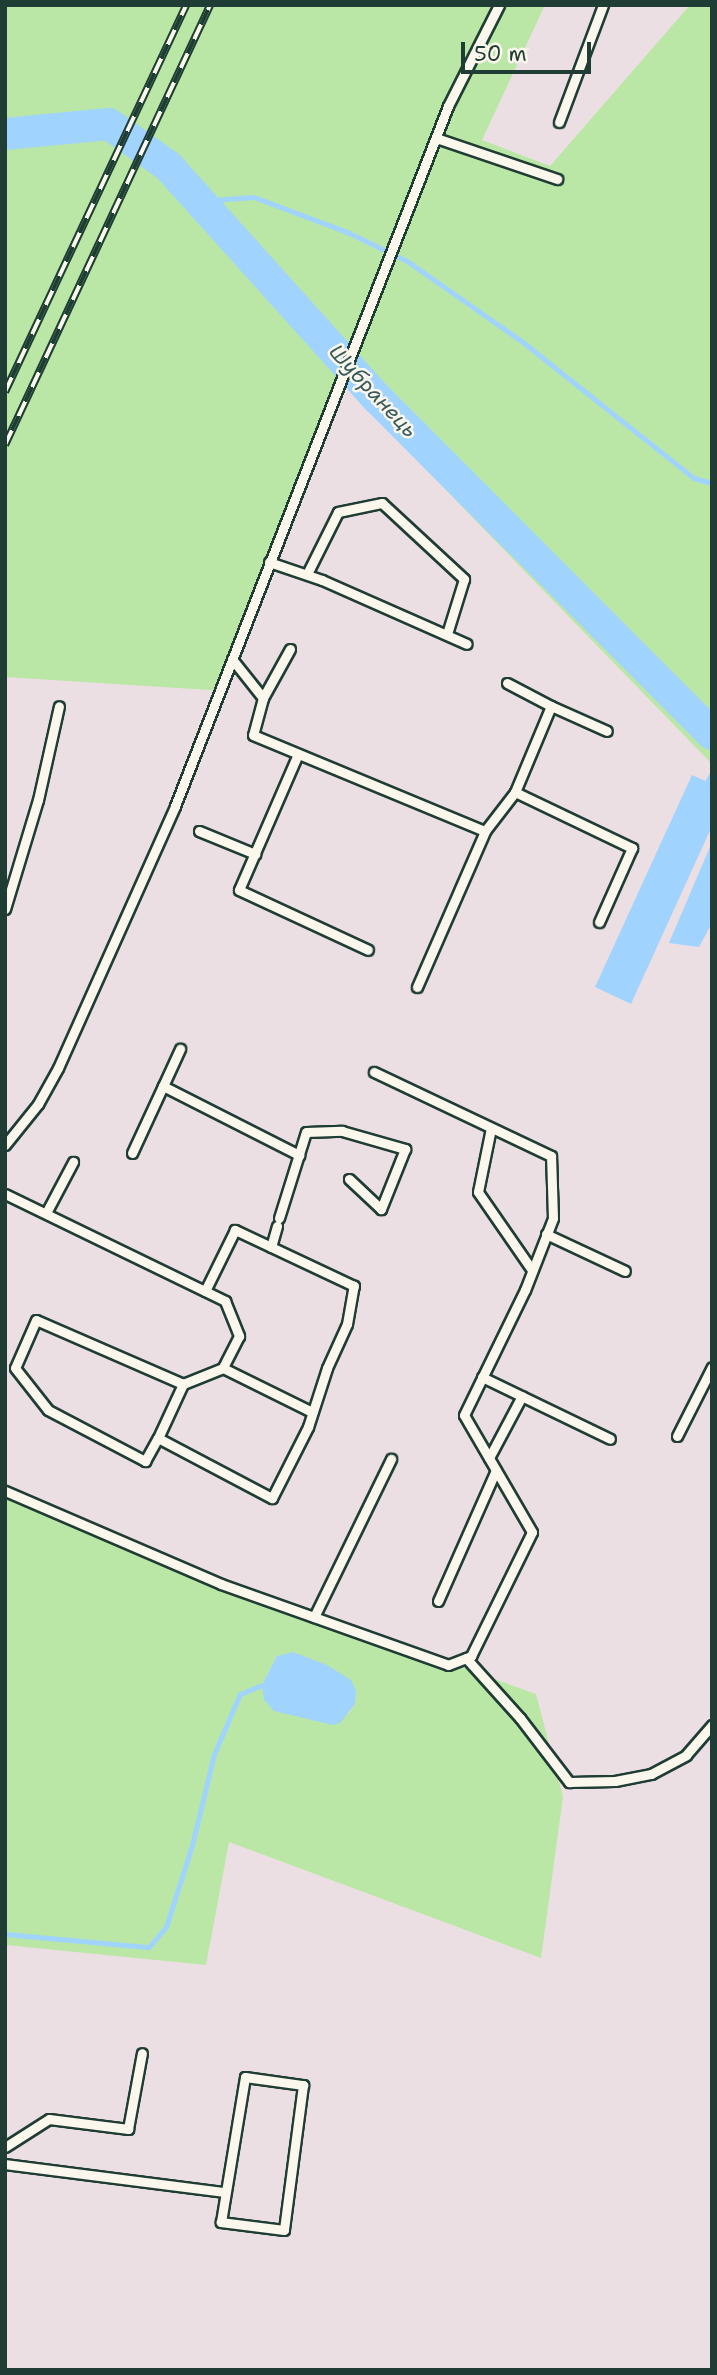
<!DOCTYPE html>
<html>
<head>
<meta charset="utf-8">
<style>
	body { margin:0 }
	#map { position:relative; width:717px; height:2375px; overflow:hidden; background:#ecdfe4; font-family:"Shantell Sans",sans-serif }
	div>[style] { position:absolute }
	.green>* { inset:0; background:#bae7a5 }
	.water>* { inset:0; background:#a0d3fe }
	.stream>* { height:5px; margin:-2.5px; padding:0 2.5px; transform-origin:2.5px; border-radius:2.5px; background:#a0d3fe }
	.river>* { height:32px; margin:-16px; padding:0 16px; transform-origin:16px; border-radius:16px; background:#a0d3fe }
	.roads { filter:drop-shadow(2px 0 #1f3d34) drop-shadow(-2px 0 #1f3d34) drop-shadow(0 2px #1f3d34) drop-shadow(0 -2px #1f3d34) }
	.lane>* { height:9px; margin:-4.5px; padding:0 4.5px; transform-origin:4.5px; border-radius:4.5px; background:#fbf7ec }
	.rail>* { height:8px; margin-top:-4px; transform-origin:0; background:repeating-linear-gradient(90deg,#fbf7ec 0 16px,#1f3d34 0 32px); box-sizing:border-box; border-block:2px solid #1f3d34 }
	span { translate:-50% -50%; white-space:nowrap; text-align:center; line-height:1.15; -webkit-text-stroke:5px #fbf7ec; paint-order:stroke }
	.water-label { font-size:21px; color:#395b5c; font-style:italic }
	.frame { position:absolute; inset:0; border:7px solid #1f3d34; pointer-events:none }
	.scale { position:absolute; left:461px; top:42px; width:130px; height:32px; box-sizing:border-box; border:4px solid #1f3d34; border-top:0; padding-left:9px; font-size:21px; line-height:24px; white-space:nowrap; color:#1f3d34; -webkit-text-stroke:5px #fbf7ec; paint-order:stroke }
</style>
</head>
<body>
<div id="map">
	<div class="green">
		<div style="clip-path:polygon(5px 5px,545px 5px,482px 140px,550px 166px,690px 5px,712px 5px,712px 764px,344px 385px,324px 428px,225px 691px,5px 677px)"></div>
		<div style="clip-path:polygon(evenodd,5px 1488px,223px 1581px,536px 1694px,563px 1797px,541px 1958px,229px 1842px,206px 1965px,5px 1945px,5px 1488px,277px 1656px,356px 1691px,355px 1704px,348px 1714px,262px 1685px,277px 1656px)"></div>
	</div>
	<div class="water">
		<div style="clip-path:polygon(692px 775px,712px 784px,712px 826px,631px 1004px,595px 987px)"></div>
		<div style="clip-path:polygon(712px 842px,712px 923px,699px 947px,669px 943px)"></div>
		<div style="clip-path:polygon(293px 1652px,327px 1665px,351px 1680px,356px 1691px,355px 1704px,340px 1723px,333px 1725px,274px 1711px,264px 1700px,262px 1685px,277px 1656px)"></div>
	</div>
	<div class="stream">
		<div style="left:198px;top:201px;width:56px;rotate:-4.1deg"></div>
		<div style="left:254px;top:197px;width:99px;rotate:20.6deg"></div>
		<div style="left:347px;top:232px;width:67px;rotate:25.8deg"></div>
		<div style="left:407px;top:261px;width:143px;rotate:35deg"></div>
		<div style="left:524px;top:343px;width:217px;rotate:38.5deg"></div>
		<div style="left:694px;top:478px;width:19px;rotate:16deg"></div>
		<div style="left:707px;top:782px;width:10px;rotate:-61deg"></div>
		<div style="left:5px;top:1934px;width:145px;rotate:5.2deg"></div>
		<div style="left:149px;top:1947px;width:26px;rotate:-50deg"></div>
		<div style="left:166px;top:1927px;width:86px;rotate:-72.4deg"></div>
		<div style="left:192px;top:1845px;width:94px;rotate:-76.4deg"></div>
		<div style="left:214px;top:1754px;width:65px;rotate:-66.6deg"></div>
		<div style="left:240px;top:1694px;width:24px;rotate:-22deg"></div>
	</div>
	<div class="river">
		<div style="left:5px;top:134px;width:104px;rotate:-5.5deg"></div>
		<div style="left:109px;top:124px;width:72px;rotate:35.4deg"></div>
		<div style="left:168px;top:166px;width:314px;rotate:48deg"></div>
		<div style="left:378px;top:399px;width:473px;rotate:45.1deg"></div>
	</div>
	<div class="roads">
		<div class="lane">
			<div style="left:559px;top:122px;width:125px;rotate:-69.4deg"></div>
			<div style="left:436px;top:138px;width:128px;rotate:18.7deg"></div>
			<div style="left:269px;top:562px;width:56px;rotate:18.8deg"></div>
			<div style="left:322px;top:580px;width:158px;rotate:23.8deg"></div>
			<div style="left:307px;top:574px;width:69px;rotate:-63.4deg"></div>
			<div style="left:338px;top:512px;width:45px;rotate:-11.6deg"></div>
			<div style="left:382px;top:503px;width:112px;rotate:42.8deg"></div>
			<div style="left:464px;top:579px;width:58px;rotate:107.2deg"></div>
			<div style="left:290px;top:649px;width:56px;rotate:118.9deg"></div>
			<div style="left:263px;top:698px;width:38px;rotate:105deg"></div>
			<div style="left:253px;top:735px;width:251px;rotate:22.5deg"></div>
			<div style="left:485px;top:831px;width:49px;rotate:-52.4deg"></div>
			<div style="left:515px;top:792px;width:93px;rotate:-67.3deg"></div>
			<div style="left:551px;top:706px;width:61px;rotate:24.1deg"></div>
			<div style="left:232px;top:659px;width:50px;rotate:51.5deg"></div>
			<div style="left:507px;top:683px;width:50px;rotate:27.6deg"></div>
			<div style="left:298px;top:754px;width:148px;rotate:113.5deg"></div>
			<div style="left:239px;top:890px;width:142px;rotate:24.9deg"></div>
			<div style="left:515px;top:792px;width:130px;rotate:25.6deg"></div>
			<div style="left:632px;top:848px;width:81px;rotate:114deg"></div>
			<div style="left:199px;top:831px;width:61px;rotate:22.3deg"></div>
			<div style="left:5px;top:909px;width:114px;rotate:-73.2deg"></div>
			<div style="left:38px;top:800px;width:96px;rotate:-77.4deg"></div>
			<div style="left:417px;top:987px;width:170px;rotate:-66.4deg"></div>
			<div style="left:163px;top:1086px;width:41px;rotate:-65.3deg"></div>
			<div style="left:491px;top:1128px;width:65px;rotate:101.5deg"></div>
			<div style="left:478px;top:1192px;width:95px;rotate:55.3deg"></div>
			<div style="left:5px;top:1145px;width:53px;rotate:-51.2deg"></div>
			<div style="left:38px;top:1104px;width:41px;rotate:-60.9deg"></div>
			<div style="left:58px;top:1068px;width:287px;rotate:-65.9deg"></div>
			<div style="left:175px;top:806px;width:751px;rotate:-68.69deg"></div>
			<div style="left:448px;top:106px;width:113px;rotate:-63.2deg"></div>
			<div style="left:132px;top:1153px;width:74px;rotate:-65.2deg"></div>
			<div style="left:163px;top:1086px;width:153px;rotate:26.9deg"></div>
			<div style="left:5px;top:1194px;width:245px;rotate:25.9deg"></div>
			<div style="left:225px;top:1301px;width:38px;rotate:68deg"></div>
			<div style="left:239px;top:1336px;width:36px;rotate:117deg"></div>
			<div style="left:223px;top:1368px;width:43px;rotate:158.2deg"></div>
			<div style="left:183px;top:1384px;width:160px;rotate:-156.5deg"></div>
			<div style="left:36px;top:1320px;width:52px;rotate:113.6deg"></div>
			<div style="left:15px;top:1368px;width:53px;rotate:51.8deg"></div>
			<div style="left:48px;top:1410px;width:110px;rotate:27.7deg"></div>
			<div style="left:145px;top:1461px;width:26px;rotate:-61deg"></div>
			<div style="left:158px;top:1438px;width:129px;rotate:27.8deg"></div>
			<div style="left:272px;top:1498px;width:80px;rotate:-63.1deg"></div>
			<div style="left:308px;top:1427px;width:62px;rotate:-72.1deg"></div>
			<div style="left:327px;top:1368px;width:48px;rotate:-65.6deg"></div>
			<div style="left:347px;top:1324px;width:39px;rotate:-80deg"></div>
			<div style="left:354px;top:1286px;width:132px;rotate:-154.8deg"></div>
			<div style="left:235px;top:1230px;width:68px;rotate:116.2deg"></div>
			<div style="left:46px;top:1213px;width:58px;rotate:-62.1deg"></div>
			<div style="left:279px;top:1218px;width:90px;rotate:-72.6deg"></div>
			<div style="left:306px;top:1132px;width:36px;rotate:-2deg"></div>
			<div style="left:342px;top:1131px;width:66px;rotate:15.9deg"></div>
			<div style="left:405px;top:1149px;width:65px;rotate:111.8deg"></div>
			<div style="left:381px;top:1209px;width:44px;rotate:-136.8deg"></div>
			<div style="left:546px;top:1234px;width:87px;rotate:25.1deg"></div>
			<div style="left:271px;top:1247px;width:22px;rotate:-74deg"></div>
			<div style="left:223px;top:1368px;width:99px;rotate:26.3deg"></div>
			<div style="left:482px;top:1377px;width:142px;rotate:25.8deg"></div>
			<div style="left:677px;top:1436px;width:77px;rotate:-63.1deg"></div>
			<div style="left:158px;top:1438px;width:60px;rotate:-65.2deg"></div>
			<div style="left:489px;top:1458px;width:70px;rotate:-62deg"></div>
			<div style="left:5px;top:1491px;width:235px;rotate:23.3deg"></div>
			<div style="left:221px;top:1584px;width:241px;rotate:19.6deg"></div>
			<div style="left:448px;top:1665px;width:25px;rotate:-21deg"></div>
			<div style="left:471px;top:1656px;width:138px;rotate:-63.8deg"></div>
			<div style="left:532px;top:1532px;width:135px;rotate:-120.2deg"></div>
			<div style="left:464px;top:1415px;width:139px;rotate:-64deg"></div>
			<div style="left:525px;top:1290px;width:77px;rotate:-68.7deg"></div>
			<div style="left:553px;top:1218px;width:62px;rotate:-91.8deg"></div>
			<div style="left:551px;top:1156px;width:196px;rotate:-154.6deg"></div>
			<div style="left:438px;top:1601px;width:143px;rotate:-66.1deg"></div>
			<div style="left:314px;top:1617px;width:176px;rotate:-64deg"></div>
			<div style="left:466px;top:1658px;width:81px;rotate:48deg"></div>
			<div style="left:520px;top:1718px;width:81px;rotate:52.6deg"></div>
			<div style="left:569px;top:1782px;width:46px;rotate:-1.2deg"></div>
			<div style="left:615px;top:1781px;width:37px;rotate:-11deg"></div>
			<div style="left:651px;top:1774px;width:40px;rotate:-28deg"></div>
			<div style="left:686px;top:1755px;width:40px;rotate:-49deg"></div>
			<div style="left:245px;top:2077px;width:59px;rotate:7.9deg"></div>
			<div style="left:303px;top:2085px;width:146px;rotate:97.5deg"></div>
			<div style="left:284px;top:2230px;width:64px;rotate:-172.8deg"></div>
			<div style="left:221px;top:2222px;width:147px;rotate:-80.6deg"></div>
			<div style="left:5px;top:2147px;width:52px;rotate:-32.5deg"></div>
			<div style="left:49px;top:2119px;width:80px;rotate:7.2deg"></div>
			<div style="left:128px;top:2129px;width:77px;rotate:-79.6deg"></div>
			<div style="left:5px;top:2164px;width:221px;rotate:7.3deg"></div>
		</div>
	</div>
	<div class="rail">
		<div style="left:5px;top:392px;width:427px;rotate:-64.9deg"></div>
		<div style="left:5px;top:445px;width:485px;rotate:-65deg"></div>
	</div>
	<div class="water-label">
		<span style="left:373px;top:391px;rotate:47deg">Шубранець</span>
	</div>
	<div class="frame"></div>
	<div class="scale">50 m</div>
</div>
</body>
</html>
